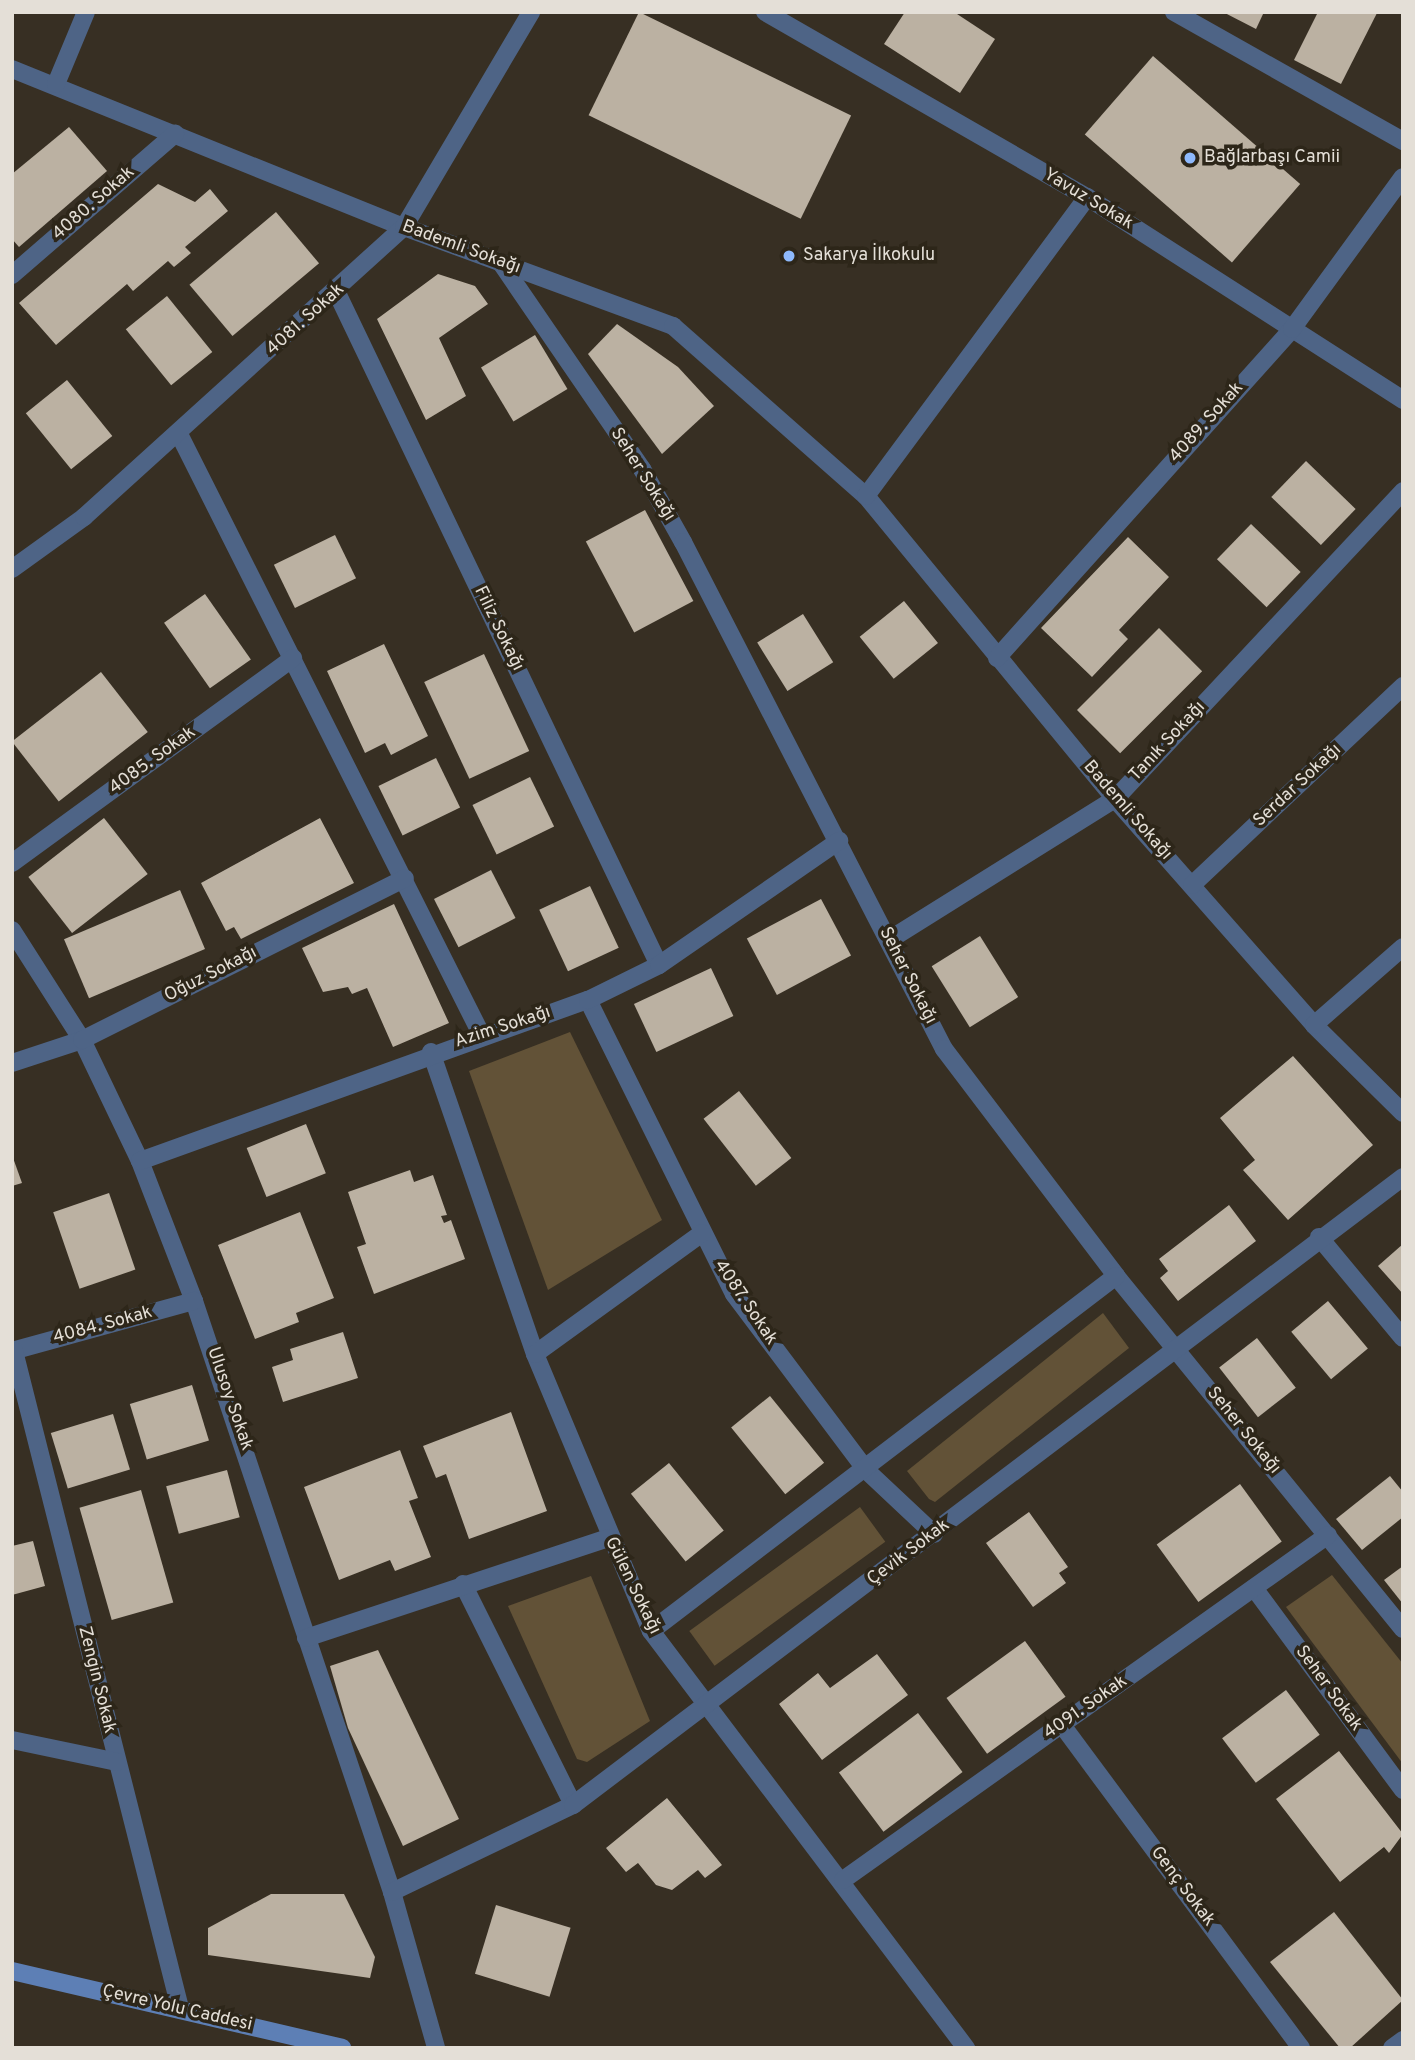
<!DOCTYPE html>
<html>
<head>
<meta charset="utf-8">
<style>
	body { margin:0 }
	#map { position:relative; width:1415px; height:2060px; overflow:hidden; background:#372f23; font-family:Overpass,sans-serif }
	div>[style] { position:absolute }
	.green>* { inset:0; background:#625237; transform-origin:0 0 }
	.building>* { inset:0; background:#bbb1a2; transform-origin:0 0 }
	.minor>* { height:18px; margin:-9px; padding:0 9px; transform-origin:9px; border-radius:9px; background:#4e6486 }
	.secondary>* { height:18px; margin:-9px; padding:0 9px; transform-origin:9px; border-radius:9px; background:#5d7fb5 }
	.dots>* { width:19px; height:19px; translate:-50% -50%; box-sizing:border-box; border:4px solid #2d2619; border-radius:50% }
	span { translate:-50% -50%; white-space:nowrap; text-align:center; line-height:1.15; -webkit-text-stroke:7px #2d2619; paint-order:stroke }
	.poi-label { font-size:18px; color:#e4dfd7 }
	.left { translate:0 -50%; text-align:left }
	.street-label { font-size:18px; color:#e4dfd7 }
	.frame { position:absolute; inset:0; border:14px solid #e4dfd7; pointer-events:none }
</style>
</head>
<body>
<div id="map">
	<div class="green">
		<div style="clip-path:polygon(570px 1032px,662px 1220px,548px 1290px,469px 1071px)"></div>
		<div style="clip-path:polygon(1103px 1313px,1129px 1348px,935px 1502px,929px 1499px,907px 1471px)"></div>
		<div style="left:860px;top:1507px;width:43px;height:211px;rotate:54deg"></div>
		<div style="clip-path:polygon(1332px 1575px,1403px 1664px,1403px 1764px,1286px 1607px)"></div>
		<div style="clip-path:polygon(591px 1576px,650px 1721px,587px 1762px,577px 1759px,508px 1606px)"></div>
	</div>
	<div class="building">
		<div style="left:639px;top:12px;width:236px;height:115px;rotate:26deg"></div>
		<div style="clip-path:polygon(905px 12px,954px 12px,995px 39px,960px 93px,884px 44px)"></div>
		<div style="clip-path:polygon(1223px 12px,1264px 12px,1256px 29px)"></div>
		<div style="clip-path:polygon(1318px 12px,1377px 13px,1341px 84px,1294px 60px)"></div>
		<div style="left:1153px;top:56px;width:195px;height:104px;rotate:41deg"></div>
		<div style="clip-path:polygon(69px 127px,107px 171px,19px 247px,12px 239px,12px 174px)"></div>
		<div style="clip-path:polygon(158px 184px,195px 202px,210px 189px,228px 211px,185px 247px,191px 253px,174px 267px,168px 261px,133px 291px,127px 284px,56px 345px,19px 303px)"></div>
		<div style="left:276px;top:212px;width:67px;height:113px;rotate:50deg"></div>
		<div style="clip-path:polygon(438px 274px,475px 286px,488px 304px,439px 338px,466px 396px,426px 420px,377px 319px)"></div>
		<div style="left:167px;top:296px;width:72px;height:53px;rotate:51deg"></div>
		<div style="clip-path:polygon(617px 324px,678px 367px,714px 406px,662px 454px,588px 354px)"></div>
		<div style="left:535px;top:335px;width:63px;height:63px;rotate:59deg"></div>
		<div style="left:67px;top:380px;width:72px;height:53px;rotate:51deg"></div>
		<div style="left:1306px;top:461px;width:69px;height:50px;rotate:44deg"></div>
		<div style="left:645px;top:510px;width:103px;height:67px;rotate:62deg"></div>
		<div style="left:1251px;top:524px;width:69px;height:49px;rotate:44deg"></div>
		<div style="left:335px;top:535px;width:48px;height:68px;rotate:64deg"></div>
		<div style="clip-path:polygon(1128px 537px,1169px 577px,1119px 630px,1128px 639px,1092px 677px,1041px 628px)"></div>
		<div style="left:205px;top:594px;width:80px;height:50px;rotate:55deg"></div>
		<div style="left:904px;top:601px;width:54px;height:57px;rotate:51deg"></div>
		<div style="left:803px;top:614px;width:57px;height:54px;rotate:58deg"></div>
		<div style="left:1159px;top:628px;width:61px;height:116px;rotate:45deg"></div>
		<div style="clip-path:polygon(384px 644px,428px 736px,391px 755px,385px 743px,365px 753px,327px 671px)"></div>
		<div style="left:484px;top:654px;width:107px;height:66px;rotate:65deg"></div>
		<div style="left:101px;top:672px;width:76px;height:113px;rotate:52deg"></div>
		<div style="left:436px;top:758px;width:55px;height:64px;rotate:64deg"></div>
		<div style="left:530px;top:777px;width:55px;height:64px;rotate:64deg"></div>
		<div style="left:104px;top:818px;width:71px;height:96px;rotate:52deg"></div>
		<div style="clip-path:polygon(320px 818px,354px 883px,241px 939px,234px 927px,226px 931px,201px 883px)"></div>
		<div style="left:491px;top:870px;width:54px;height:64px;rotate:63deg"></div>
		<div style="left:590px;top:886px;width:68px;height:56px;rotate:65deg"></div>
		<div style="left:180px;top:890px;width:64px;height:126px;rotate:67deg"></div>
		<div style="left:821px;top:899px;width:64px;height:84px;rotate:62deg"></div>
		<div style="clip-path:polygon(394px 904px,449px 1023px,393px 1047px,367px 988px,352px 994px,348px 987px,323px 992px,302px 948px)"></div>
		<div style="left:980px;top:936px;width:72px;height:57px;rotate:58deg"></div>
		<div style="left:711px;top:968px;width:53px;height:85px;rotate:65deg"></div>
		<div style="clip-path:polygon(1293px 1056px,1373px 1145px,1288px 1220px,1243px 1170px,1255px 1160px,1220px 1118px)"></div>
		<div style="left:739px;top:1091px;width:85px;height:45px;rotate:52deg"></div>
		<div style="left:306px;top:1124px;width:53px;height:64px;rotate:68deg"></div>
		<div style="clip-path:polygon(12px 1155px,22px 1183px,12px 1186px)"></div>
		<div style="clip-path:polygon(410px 1170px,414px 1182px,433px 1175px,447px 1215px,441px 1216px,444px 1223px,451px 1220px,465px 1259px,374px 1294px,357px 1247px,366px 1244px,348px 1192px)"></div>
		<div style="left:109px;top:1193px;width:81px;height:59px;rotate:71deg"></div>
		<div style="clip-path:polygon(1229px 1205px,1256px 1241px,1178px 1301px,1160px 1278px,1168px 1271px,1159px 1259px)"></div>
		<div style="clip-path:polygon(300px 1212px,334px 1298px,296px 1313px,299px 1322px,255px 1339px,218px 1245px)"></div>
		<div style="clip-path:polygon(1403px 1244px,1403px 1294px,1378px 1266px)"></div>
		<div style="left:1328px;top:1301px;width:62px;height:48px;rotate:50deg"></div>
		<div style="clip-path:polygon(343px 1332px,358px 1378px,283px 1402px,272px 1367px,293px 1360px,290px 1349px)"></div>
		<div style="left:1257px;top:1338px;width:63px;height:48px;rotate:52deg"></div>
		<div style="left:192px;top:1385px;width:58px;height:65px;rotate:73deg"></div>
		<div style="left:770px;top:1396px;width:86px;height:50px;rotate:51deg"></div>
		<div style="clip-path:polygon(511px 1412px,547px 1511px,469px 1539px,446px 1474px,436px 1478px,423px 1446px)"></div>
		<div style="left:113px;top:1414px;width:58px;height:65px;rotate:73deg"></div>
		<div style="clip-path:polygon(400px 1450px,418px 1498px,409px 1501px,431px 1557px,395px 1571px,390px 1560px,339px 1580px,304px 1487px)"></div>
		<div style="left:669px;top:1463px;width:87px;height:49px;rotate:51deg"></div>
		<div style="left:227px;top:1470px;width:49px;height:63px;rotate:75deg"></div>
		<div style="clip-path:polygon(1390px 1476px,1403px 1492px,1403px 1517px,1362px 1550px,1336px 1519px)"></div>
		<div style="left:1240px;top:1484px;width:71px;height:103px;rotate:54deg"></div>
		<div style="left:141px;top:1490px;width:117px;height:64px;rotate:74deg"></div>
		<div style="clip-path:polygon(1029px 1512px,1068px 1567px,1059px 1573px,1066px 1583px,1033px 1607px,986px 1543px)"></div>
		<div style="clip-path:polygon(33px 1541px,45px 1586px,12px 1595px,12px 1546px)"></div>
		<div style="clip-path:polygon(1403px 1566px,1403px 1604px,1384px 1580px)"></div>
		<div style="left:1025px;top:1641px;width:69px;height:97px;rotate:54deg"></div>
		<div style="clip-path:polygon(378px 1650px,459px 1819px,403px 1846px,348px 1728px,330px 1666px)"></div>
		<div style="clip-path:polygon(877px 1654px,908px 1695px,822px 1760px,779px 1704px,818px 1673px,830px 1688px)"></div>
		<div style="left:1286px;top:1690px;width:56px;height:80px;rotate:53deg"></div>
		<div style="left:918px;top:1713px;width:74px;height:99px;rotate:53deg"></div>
		<div style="clip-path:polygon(1339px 1751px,1403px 1834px,1389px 1853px,1384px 1847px,1340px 1882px,1276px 1799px)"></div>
		<div style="clip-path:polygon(667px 1798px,722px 1865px,705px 1878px,698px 1870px,672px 1890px,656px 1885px,638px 1863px,626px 1872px,606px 1848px)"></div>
		<div style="clip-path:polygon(271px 1894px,344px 1894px,375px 1957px,370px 1978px,208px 1955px,208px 1928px)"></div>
		<div style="left:496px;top:1905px;width:78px;height:72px;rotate:17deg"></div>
		<div style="clip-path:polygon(1334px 1912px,1403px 2000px,1350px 2048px,1340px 2048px,1270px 1962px)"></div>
	</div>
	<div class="minor">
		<div style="left:765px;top:12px;width:371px;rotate:29.9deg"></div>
		<div style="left:1087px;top:197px;width:376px;rotate:32.7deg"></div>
		<div style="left:1174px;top:12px;width:263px;rotate:29.4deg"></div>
		<div style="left:12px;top:69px;width:423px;rotate:22deg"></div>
		<div style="left:404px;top:227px;width:287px;rotate:20.2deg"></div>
		<div style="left:673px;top:326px;width:257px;rotate:41.4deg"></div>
		<div style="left:866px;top:496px;width:392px;rotate:50.6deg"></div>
		<div style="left:1115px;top:799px;width:301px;rotate:48.6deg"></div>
		<div style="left:1314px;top:1025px;width:125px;rotate:44.7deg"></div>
		<div style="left:56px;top:84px;width:78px;rotate:-67.4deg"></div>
		<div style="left:501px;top:263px;width:250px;rotate:55.6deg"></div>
		<div style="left:642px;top:469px;width:84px;rotate:60.7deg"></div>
		<div style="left:683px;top:542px;width:570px;rotate:62.76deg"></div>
		<div style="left:944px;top:1049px;width:285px;rotate:52.8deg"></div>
		<div style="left:1116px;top:1276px;width:455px;rotate:50.9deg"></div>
		<div style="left:12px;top:275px;width:216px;rotate:-40.9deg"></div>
		<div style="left:337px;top:293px;width:745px;rotate:64.4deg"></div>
		<div style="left:179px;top:434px;width:674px;rotate:63.28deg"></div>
		<div style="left:866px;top:496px;width:372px;rotate:-53.5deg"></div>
		<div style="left:12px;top:569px;width:89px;rotate:-35.8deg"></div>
		<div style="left:84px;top:517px;width:432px;rotate:-42.2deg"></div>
		<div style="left:404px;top:227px;width:250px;rotate:-59.4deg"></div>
		<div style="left:997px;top:658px;width:442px;rotate:-48.1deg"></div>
		<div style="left:1292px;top:329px;width:188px;rotate:-53.9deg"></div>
		<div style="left:12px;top:863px;width:348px;rotate:-36.1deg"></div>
		<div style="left:1192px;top:885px;width:290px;rotate:-43.3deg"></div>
		<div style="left:12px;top:930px;width:130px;rotate:57.5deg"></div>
		<div style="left:82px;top:1040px;width:134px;rotate:64.4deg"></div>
		<div style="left:140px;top:1161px;width:150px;rotate:68.9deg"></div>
		<div style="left:194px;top:1301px;width:623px;rotate:71.48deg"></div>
		<div style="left:392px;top:1892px;width:162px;rotate:74.2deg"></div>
		<div style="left:889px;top:940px;width:266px;rotate:-32deg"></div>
		<div style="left:1115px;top:799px;width:422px;rotate:-46.9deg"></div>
		<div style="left:588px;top:1000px;width:328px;rotate:63.6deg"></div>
		<div style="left:734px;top:1294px;width:221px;rotate:53.1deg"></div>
		<div style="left:867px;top:1471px;width:92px;rotate:43.2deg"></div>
		<div style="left:1314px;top:1025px;width:118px;rotate:-41.2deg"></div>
		<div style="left:431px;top:1052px;width:319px;rotate:71deg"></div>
		<div style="left:535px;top:1354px;width:300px;rotate:67.3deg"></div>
		<div style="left:651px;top:1631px;width:523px;rotate:52.93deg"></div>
		<div style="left:12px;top:1063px;width:74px;rotate:-18.2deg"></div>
		<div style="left:82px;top:1040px;width:361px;rotate:-26.6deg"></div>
		<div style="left:140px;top:1161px;width:476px;rotate:-19.8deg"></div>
		<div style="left:588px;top:1000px;width:79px;rotate:-26.2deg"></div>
		<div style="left:659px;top:965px;width:219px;rotate:-34.6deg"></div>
		<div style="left:1319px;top:1237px;width:131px;rotate:50.3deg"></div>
		<div style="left:12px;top:1351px;width:189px;rotate:-15.4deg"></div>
		<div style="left:14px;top:1351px;width:678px;rotate:75.82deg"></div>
		<div style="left:535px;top:1354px;width:206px;rotate:-35.9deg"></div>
		<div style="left:463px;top:1584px;width:247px;rotate:63.5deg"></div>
		<div style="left:1254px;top:1588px;width:251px;rotate:53.6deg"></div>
		<div style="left:651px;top:1631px;width:585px;rotate:-37.36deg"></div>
		<div style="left:306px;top:1638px;width:318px;rotate:-18.3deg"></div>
		<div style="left:1062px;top:1725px;width:402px;rotate:53.5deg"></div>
		<div style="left:12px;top:1740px;width:107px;rotate:11.8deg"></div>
		<div style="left:843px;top:1880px;width:595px;rotate:-35.43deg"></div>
		<div style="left:392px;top:1892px;width:201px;rotate:-25.7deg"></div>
		<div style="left:573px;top:1805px;width:1041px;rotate:-37.11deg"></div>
		<div style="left:1392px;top:2048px;width:14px;rotate:-36deg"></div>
	</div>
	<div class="secondary">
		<div style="left:12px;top:1971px;width:339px;rotate:13.1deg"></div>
	</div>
	<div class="dots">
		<div style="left:1190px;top:158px;background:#8eb9fc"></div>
		<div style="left:789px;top:256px;background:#8eb9fc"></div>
	</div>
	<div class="poi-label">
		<span class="left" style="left:1204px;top:158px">Bağlarbaşı Camii</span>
		<span class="left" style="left:803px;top:256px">Sakarya İlkokulu</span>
	</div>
	<div class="street-label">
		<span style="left:1088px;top:200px;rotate:31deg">Yavuz Sokak</span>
		<span style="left:94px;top:204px;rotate:-41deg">4080. Sokak</span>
		<span style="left:461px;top:248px;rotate:20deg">Bademli Sokağı</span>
		<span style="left:306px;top:320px;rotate:-42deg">4081. Sokak</span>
		<span style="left:1207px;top:423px;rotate:-48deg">4089. Sokak</span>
		<span style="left:642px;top:475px;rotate:58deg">Seher Sokağı</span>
		<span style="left:498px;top:629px;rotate:64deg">Filiz Sokağı</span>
		<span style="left:1168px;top:742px;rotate:-47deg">Tanık Sokağı</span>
		<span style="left:153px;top:761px;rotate:-36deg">4085. Sokak</span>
		<span style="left:1298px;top:786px;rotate:-43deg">Serdar Sokağı</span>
		<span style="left:1127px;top:811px;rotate:49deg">Bademli Sokağı</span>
		<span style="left:211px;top:975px;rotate:-27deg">Oğuz Sokağı</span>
		<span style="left:907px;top:976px;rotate:63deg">Seher Sokağı</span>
		<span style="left:503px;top:1028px;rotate:-18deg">Azim Sokağı</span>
		<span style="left:745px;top:1303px;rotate:56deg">4087. Sokak</span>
		<span style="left:103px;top:1326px;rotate:-15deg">4084. Sokak</span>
		<span style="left:229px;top:1399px;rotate:71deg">Ulusoy Sokak</span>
		<span style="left:1243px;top:1431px;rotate:51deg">Seher Sokağı</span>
		<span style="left:909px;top:1553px;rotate:-37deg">Çevik Sokak</span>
		<span style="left:632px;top:1586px;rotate:64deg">Gülen Sokağı</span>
		<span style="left:96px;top:1680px;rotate:76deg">Zengin Sokak</span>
		<span style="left:1328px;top:1689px;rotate:54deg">Seher Sokak</span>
		<span style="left:1086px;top:1708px;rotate:-35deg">4091. Sokak</span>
		<span style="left:1182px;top:1887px;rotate:53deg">Genç Sokak</span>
		<span style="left:177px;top:2009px;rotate:13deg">Çevre Yolu Caddesi</span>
	</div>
	<div class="frame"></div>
</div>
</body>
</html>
